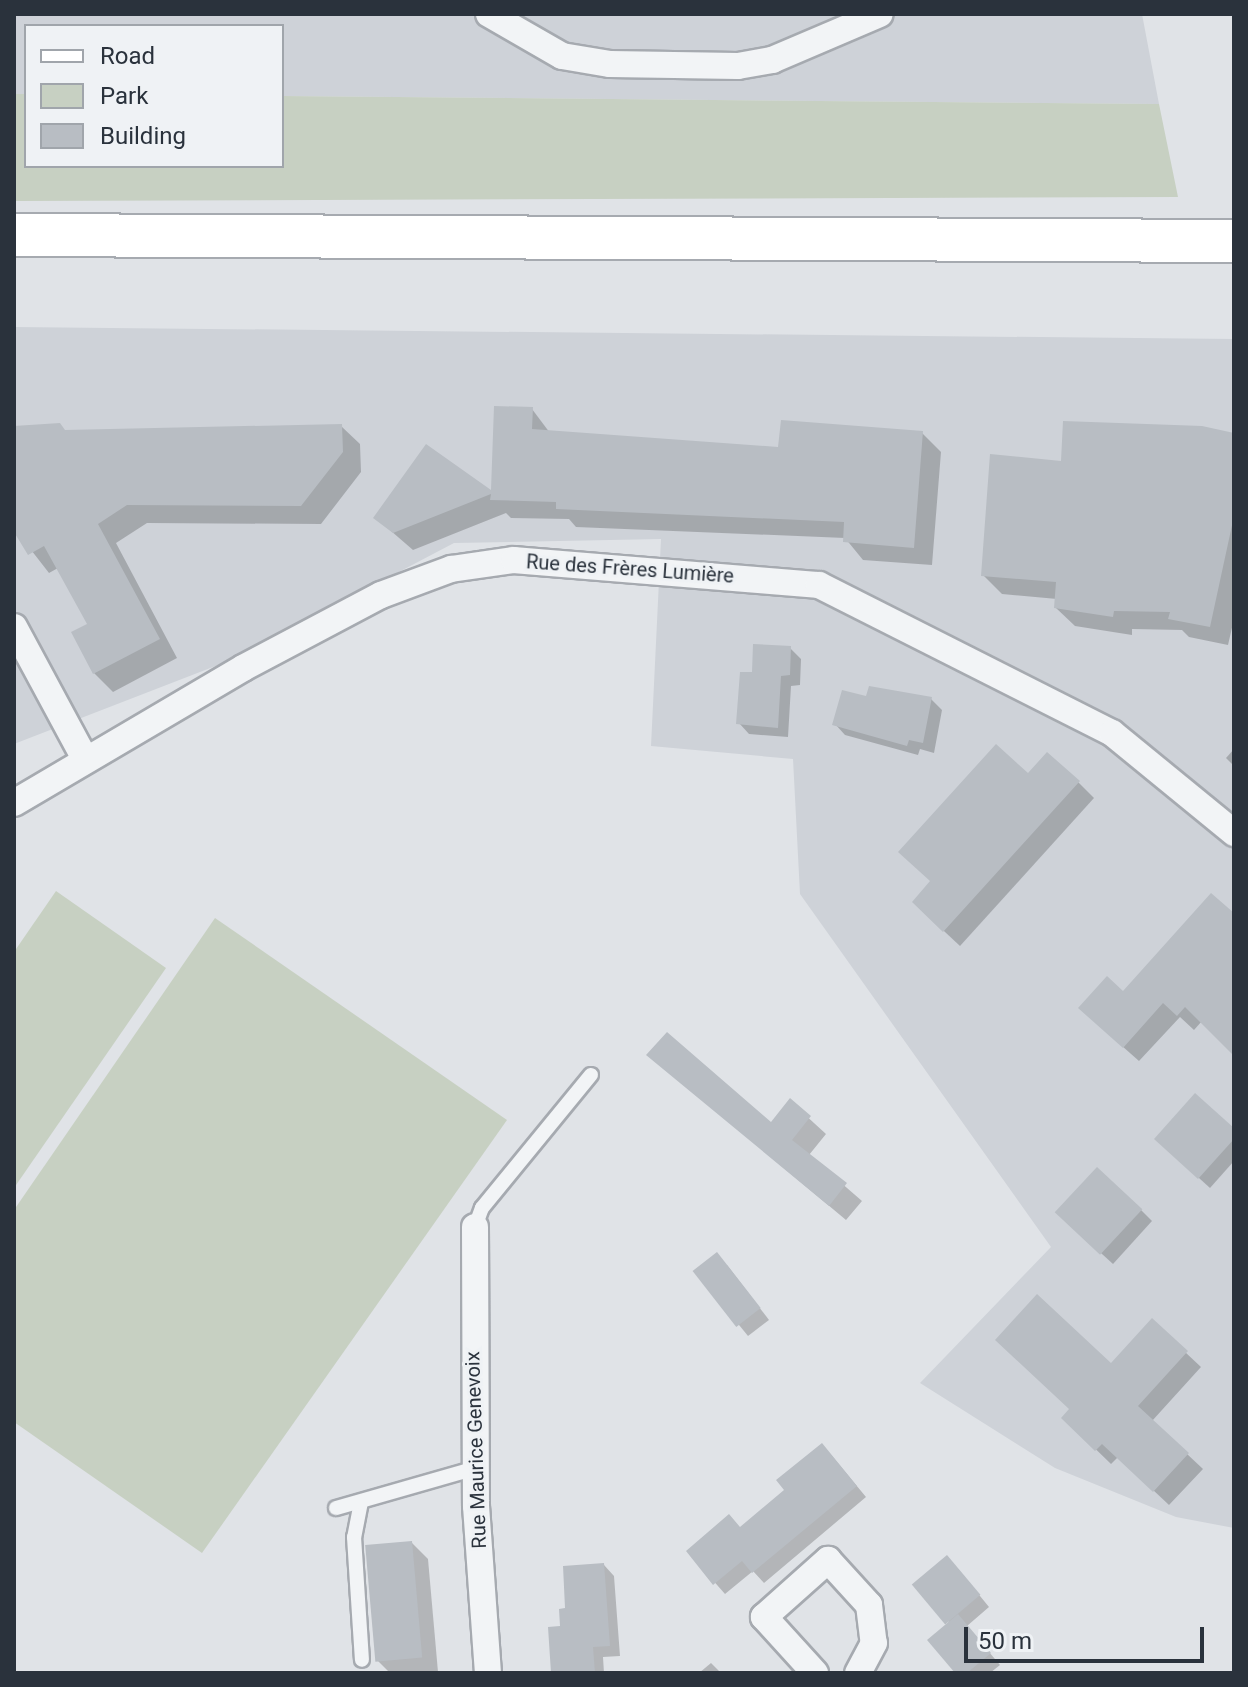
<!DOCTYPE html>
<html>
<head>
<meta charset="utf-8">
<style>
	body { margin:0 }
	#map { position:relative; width:1248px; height:1687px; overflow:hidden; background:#e0e3e7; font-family:Roboto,sans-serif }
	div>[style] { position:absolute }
	.built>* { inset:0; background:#ced2d8 }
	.green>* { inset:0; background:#c7d0c2 }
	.shadow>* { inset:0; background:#0003 }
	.building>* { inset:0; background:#b8bdc3; transform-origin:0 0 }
	.roads { filter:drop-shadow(2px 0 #a6aab0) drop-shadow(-2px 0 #a6aab0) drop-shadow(0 2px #a6aab0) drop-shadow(0 -2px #a6aab0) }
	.lane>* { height:14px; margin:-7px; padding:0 7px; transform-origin:7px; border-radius:7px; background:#f2f4f6 }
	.street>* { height:26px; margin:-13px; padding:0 13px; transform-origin:13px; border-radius:13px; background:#f2f4f6 }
	.primary>* { height:42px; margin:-21px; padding:0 21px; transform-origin:21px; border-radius:21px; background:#fff }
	span { translate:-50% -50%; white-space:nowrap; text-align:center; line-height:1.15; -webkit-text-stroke:6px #eff2f5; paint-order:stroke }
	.street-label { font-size:20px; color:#2a323c }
	.frame { position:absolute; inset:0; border:16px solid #2a323c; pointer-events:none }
	.legend { position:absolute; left:24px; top:24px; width:260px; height:144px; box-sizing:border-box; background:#eff2f5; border:2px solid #a0a5ab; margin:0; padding:10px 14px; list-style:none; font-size:24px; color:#2a323c }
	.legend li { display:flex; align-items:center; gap:16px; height:40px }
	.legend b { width:40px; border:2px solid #a0a5ab }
	.scale { position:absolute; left:964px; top:1627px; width:240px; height:36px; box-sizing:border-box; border:4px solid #2a323c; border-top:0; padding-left:10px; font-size:24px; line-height:28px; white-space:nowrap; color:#2a323c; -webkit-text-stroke:6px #eff2f5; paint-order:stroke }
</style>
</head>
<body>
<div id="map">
	<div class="built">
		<div style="clip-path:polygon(14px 14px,1142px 14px,1159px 104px,282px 96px,282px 26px,26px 26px,26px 94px,14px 94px)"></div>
		<div style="clip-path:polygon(14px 327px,1234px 339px,1234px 1528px,1176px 1517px,1055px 1468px,920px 1383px,1051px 1247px,800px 894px,793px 759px,651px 746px,661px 539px,454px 543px,231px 660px,14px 744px)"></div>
	</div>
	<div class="green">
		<div style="clip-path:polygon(14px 94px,26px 94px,26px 166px,282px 166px,282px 96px,1159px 104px,1178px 197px,14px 201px)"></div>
		<div style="clip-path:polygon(56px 891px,166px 968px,14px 1188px,14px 952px)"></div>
		<div style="clip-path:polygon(215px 918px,507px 1120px,202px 1553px,14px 1422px,14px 1210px)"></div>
	</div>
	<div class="shadow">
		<div style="clip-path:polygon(532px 409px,550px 433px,780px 449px,922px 433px,941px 452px,932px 565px,863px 560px,845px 538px,576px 527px,569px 519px,511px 518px,506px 513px,413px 550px,376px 518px,427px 447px,493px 494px)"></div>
		<div style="clip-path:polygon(341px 426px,360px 444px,361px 472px,321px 524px,147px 523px,116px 543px,177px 658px,113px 692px,94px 673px,90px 625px,58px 568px,49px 573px,14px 528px,14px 428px,67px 432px)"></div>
		<div style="clip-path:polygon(1234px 435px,1234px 619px,1228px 645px,1189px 637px,1182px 630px,1132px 629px,1132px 635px,1075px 626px,1056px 608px,1057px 599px,1002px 594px,983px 575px,1063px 463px)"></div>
		<div style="clip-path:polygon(790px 648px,801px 659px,800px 685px,791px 686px,788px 737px,749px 734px,739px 723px,754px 674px)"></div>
		<div style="clip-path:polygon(931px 699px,942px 710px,934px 753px,920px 749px,918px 755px,845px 735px,835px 724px)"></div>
		<div style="clip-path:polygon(1234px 749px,1234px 766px,1226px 758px)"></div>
		<div style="clip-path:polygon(1028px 776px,1078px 782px,1094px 798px,960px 946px,930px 918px)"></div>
		<div style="clip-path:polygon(1234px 918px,1234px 1052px,1202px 1021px,1194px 1030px,1180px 1017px,1139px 1061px,1096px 1023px,1123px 993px)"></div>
		<div style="clip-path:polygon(649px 1055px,771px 1125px,790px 1101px,826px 1134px,809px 1155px,862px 1201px,846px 1220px)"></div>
		<div style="clip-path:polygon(1234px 1131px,1234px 1161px,1210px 1188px,1167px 1149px)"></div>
		<div style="clip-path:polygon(1141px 1210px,1152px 1221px,1113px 1264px,1068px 1223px)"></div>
		<div style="clip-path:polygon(727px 1265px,769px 1320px,748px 1336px,695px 1271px)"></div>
		<div style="clip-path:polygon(1152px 1321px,1201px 1367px,1152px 1421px,1203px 1469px,1169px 1505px,1118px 1457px,1111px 1464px,1078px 1432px,1111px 1366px)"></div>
		<div style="clip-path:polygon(832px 1456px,866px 1497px,764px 1583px,753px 1571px,725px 1594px,688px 1552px,741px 1529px)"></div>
		<div style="clip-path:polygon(412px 1543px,428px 1559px,438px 1672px,390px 1673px,377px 1660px)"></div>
		<div style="clip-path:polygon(604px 1565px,614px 1576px,620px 1656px,603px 1657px,604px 1673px,553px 1673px,567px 1610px)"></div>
		<div style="clip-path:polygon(958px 1569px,989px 1607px,967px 1626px,1000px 1665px,990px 1673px,957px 1673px,948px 1625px)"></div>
		<div style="clip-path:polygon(711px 1663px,721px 1673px,699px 1673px)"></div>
	</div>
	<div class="building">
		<div style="clip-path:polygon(494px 406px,533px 407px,532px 429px,778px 447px,781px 420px,923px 431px,914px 548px,843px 542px,844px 522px,556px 509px,556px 502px,490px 500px,491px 494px,393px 533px,373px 518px,426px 444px,491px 490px)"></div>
		<div style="clip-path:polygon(1063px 421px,1202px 426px,1234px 433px,1234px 516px,1210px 627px,1168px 619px,1170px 612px,1114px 611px,1113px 617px,1054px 608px,1056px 582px,981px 576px,990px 454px,1061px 461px)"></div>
		<div style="clip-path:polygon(60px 423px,65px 430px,342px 424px,343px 452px,301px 506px,127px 505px,98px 524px,160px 639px,93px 674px,71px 632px,87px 624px,44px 546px,28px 555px,14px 532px,14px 426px)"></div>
		<div style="clip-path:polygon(753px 644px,791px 646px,790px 675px,781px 676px,778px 728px,736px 724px,740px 672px,752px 672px)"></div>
		<div style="clip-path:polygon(869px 686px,932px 697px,923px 743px,909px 740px,907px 746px,832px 725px,842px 690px,866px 696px)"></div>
		<div style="clip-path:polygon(996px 744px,1028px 773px,1047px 752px,1080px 781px,943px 932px,912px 902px,930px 881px,898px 852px)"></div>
		<div style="clip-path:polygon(1211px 893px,1234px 913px,1234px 1056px,1185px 1007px,1177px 1016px,1163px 1003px,1123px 1048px,1078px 1008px,1107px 976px,1123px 991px)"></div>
		<div style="clip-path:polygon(667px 1032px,771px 1122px,790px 1098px,811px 1116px,792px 1140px,847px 1183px,829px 1206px,646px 1055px)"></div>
		<div style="clip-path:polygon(1195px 1093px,1234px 1128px,1234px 1139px,1198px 1179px,1154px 1139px)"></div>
		<div style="left:1097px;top:1167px;width:62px;height:62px;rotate:43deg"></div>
		<div style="left:717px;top:1252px;width:71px;height:31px;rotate:52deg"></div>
		<div style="clip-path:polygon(1037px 1294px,1111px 1363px,1152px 1318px,1188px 1351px,1138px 1406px,1189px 1453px,1153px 1492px,1102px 1444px,1095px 1451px,1061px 1418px,1069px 1409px,995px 1340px)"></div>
		<div style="clip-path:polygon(822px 1443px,857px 1486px,752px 1573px,742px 1561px,713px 1585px,686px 1551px,729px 1514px,740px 1527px,784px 1490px,776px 1480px)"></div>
		<div style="left:412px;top:1541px;width:117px;height:47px;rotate:85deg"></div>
		<div style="left:947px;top:1555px;width:52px;height:46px;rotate:50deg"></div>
		<div style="clip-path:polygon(604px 1563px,610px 1646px,593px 1647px,595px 1673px,551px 1673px,548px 1627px,560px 1626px,559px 1609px,565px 1608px,563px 1566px)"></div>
		<div style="clip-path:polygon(958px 1614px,991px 1653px,967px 1673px,955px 1673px,927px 1640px)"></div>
	</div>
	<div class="roads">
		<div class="lane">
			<div style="left:475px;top:1227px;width:20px;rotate:-70deg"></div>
			<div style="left:482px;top:1208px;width:172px;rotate:-50.7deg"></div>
			<div style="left:361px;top:1502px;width:36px;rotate:101deg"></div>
			<div style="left:354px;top:1537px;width:123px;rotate:86.3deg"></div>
			<div style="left:336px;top:1508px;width:146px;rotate:-15.9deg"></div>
		</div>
		<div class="street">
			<div style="left:489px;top:14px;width:84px;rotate:29.9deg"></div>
			<div style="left:562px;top:56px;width:49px;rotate:9.5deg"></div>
			<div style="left:610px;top:64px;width:128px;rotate:0.9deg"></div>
			<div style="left:738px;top:66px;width:35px;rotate:-10deg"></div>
			<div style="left:772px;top:60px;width:117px;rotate:-23.1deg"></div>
			<div style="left:14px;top:627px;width:150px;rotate:61.7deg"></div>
			<div style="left:14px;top:803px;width:266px;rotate:-30.5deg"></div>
			<div style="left:243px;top:668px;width:156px;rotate:-27.9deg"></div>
			<div style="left:381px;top:595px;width:75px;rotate:-20.4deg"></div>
			<div style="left:451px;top:569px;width:64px;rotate:-8.1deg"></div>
			<div style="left:514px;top:560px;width:306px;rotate:4.7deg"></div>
			<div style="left:819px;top:585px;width:328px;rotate:26.8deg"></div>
			<div style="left:1112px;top:733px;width:158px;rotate:39.3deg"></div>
			<div style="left:475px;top:1227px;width:279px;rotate:89.8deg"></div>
			<div style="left:476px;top:1506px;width:167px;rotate:85.9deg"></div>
			<div style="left:815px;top:1673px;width:76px;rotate:-132.3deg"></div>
			<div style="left:764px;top:1617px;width:86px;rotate:-41.7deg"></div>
			<div style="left:828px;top:1560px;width:61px;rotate:47.7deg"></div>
			<div style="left:869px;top:1605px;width:38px;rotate:83deg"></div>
			<div style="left:874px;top:1643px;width:34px;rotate:118deg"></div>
		</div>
		<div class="primary">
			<div style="left:14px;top:235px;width:1220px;rotate:0.28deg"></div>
		</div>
	</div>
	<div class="street-label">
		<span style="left:630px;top:569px;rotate:4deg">Rue des Frères Lumière</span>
		<span style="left:476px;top:1450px;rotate:-92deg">Rue Maurice Genevoix</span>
	</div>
	<div class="frame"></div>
	<ul class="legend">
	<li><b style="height:10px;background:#fff"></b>Road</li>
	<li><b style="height:22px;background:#c7d0c2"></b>Park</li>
	<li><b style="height:22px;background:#b8bdc3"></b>Building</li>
	</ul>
	<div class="scale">50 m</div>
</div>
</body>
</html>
